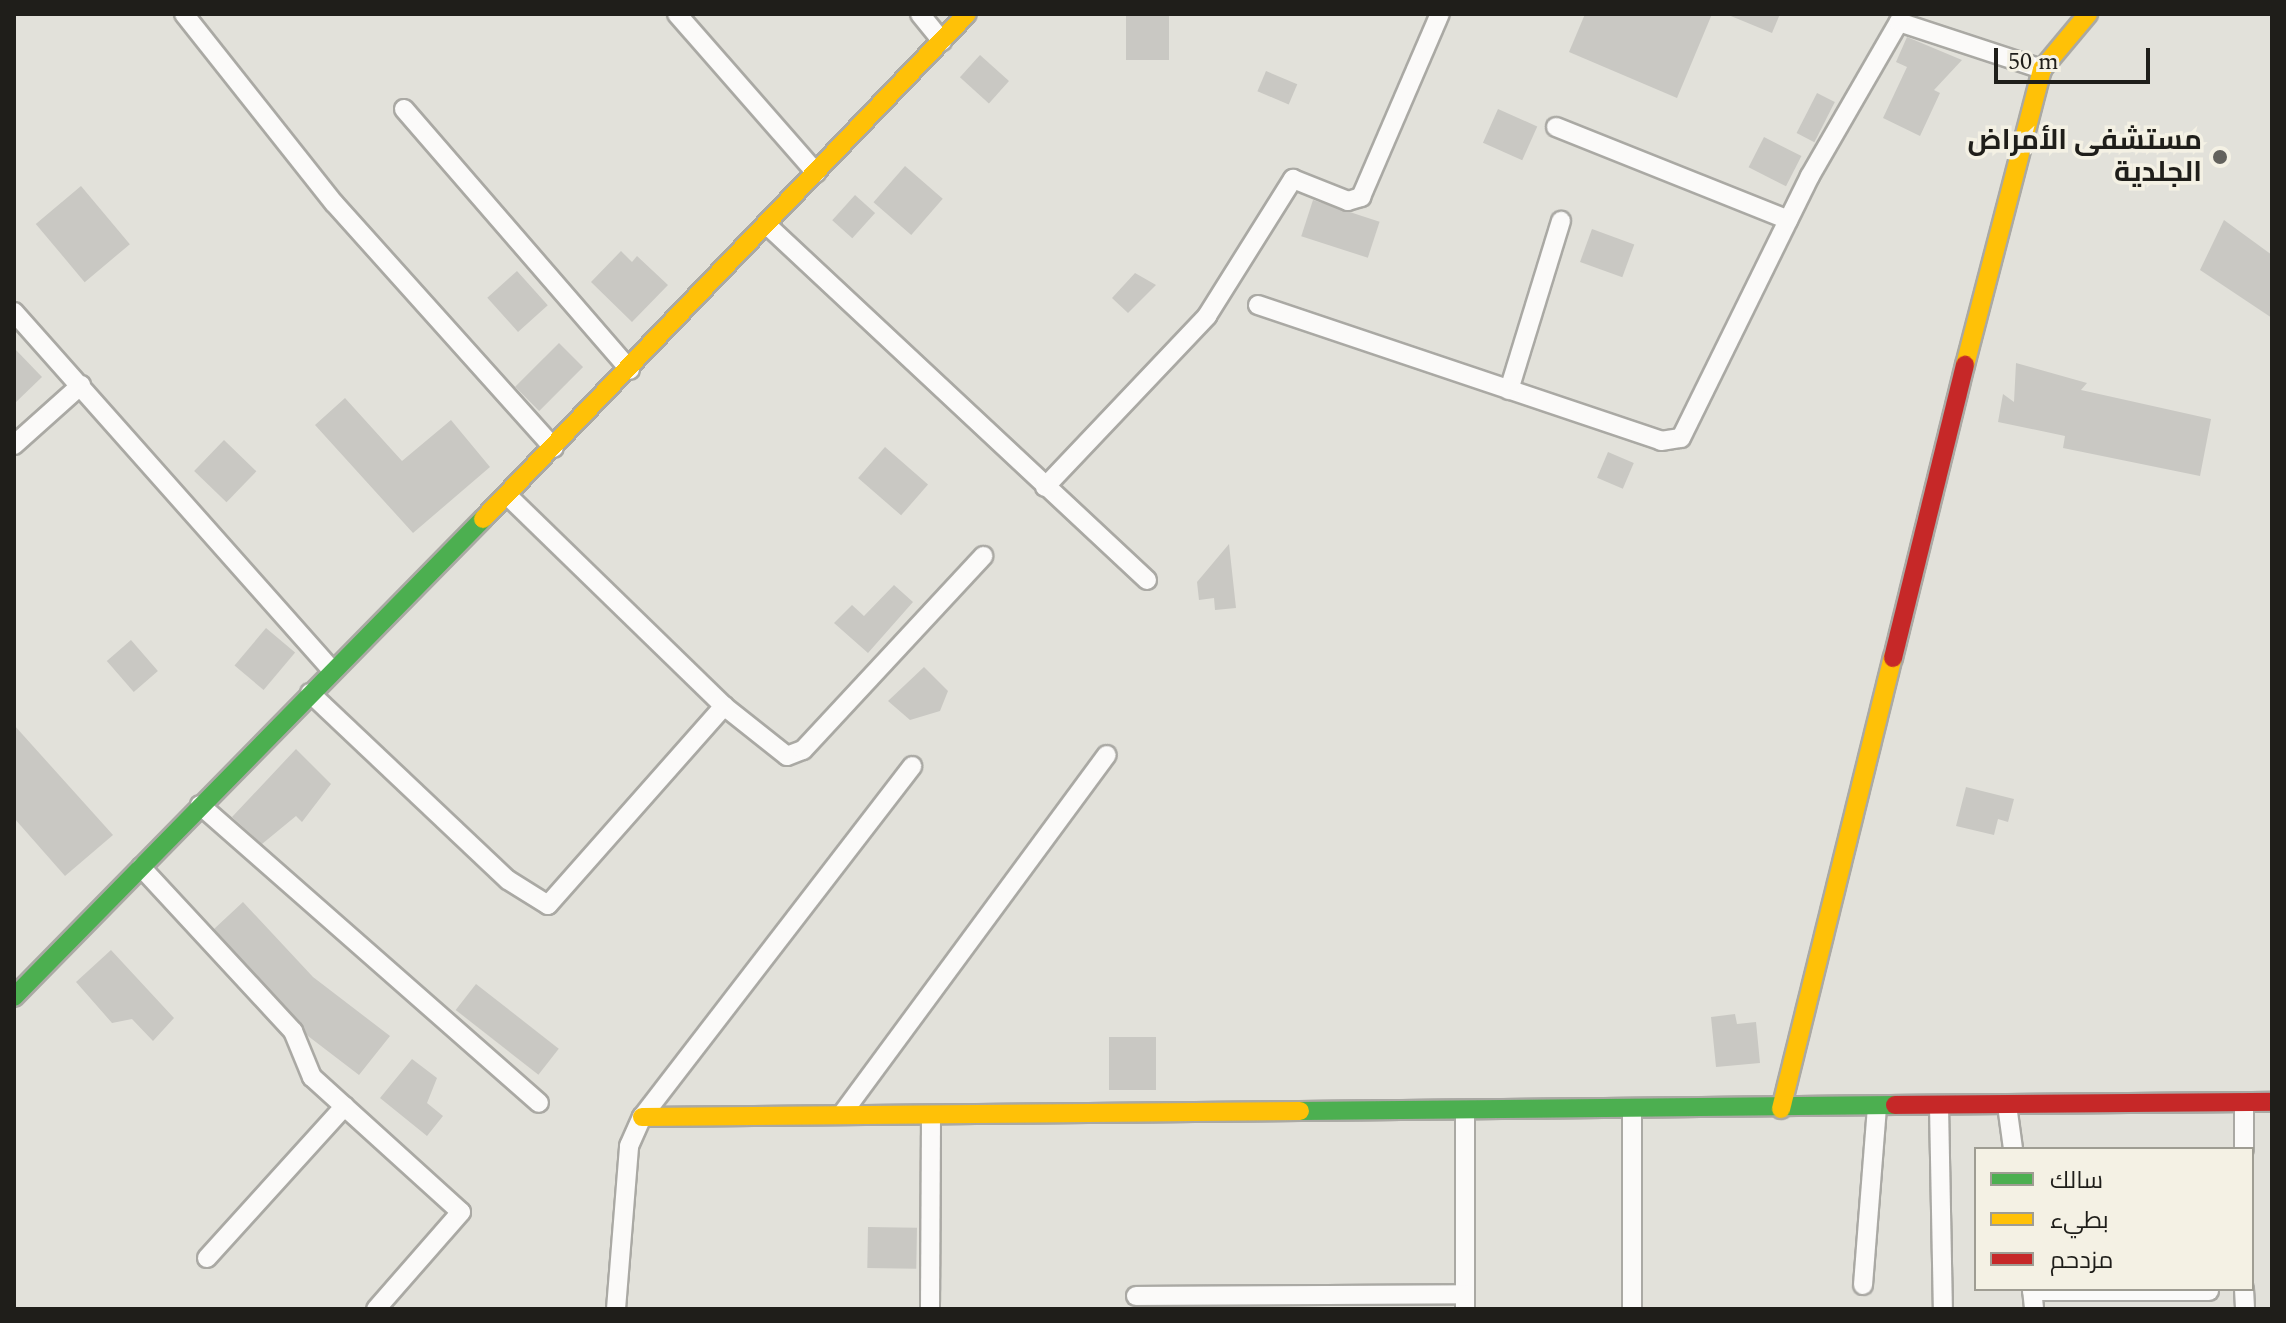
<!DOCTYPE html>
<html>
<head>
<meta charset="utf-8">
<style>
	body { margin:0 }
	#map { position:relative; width:2286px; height:1323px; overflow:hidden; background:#e2e1da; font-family:Spectral,Cairo,serif }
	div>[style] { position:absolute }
	.building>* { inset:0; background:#c9c8c3; transform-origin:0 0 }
	.roads { filter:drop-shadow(2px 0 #aaa9a4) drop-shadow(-2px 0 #aaa9a4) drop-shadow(0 2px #aaa9a4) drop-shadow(0 -2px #aaa9a4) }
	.street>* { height:18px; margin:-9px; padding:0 9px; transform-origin:9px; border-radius:9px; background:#fbfaf9 }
	.fast>* { height:18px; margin:-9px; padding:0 9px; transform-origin:9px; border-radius:9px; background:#4caf50 }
	.slow>* { height:18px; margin:-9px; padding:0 9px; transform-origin:9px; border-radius:9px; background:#ffc107 }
	.jam>* { height:18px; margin:-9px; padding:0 9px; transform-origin:9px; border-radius:9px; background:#c62828 }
	.dots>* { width:22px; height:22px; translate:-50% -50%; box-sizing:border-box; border:4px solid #f4f1e4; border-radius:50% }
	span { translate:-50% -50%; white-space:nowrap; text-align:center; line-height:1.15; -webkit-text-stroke:7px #f4f1e4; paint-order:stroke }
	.poi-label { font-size:28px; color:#1f1e1a; font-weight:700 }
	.right { translate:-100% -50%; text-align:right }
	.frame { position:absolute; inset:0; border:16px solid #1f1e1a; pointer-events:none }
	.legend { position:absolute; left:1974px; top:1147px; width:280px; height:144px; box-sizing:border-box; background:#f4f1e4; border:2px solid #9f9d93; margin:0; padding:10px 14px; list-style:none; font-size:24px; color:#1f1e1a }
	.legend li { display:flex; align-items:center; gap:16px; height:40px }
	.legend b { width:40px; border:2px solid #9f9d93 }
	.scale { position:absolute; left:1994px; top:48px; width:156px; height:36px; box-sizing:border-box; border:4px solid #1f1e1a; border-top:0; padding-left:10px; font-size:24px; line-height:28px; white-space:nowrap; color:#1f1e1a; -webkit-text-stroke:6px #f4f1e4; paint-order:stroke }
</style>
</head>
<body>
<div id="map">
	<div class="building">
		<div style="clip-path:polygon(1585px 14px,1712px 14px,1677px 98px,1569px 52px)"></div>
		<div style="clip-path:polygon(1726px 14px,1780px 14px,1772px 33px)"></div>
		<div style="left:1126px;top:16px;width:43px;height:44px"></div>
		<div style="clip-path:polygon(1907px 37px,1962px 60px,1934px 90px,1940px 93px,1920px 136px,1883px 118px,1907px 67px,1896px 62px)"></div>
		<div style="left:980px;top:55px;width:39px;height:30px;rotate:42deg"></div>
		<div style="left:1266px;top:71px;width:34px;height:22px;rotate:23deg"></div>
		<div style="left:1817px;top:93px;width:20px;height:45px;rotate:27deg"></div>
		<div style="left:1498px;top:109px;width:43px;height:37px;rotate:24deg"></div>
		<div style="left:1764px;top:137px;width:42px;height:34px;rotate:27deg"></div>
		<div style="left:905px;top:166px;width:50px;height:48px;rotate:41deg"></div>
		<div style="left:81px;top:186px;width:76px;height:59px;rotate:50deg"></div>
		<div style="left:855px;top:195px;width:27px;height:34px;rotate:42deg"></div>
		<div style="left:1313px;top:200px;width:70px;height:38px;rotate:18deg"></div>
		<div style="clip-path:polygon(2224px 220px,2272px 255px,2272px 318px,2200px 270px)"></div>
		<div style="left:1592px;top:229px;width:45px;height:35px;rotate:20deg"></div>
		<div style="clip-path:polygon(621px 251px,632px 262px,637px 256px,668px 285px,632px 322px,591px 282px)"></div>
		<div style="left:517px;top:271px;width:46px;height:40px;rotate:48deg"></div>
		<div style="clip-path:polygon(1135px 273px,1156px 285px,1128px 313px,1112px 298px)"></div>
		<div style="left:559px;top:343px;width:34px;height:62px;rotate:45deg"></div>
		<div style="clip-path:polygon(14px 348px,42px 377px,14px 404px)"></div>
		<div style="clip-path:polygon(2016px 363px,2087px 383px,2081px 390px,2211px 419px,2200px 476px,2063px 448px,2065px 436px,1998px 422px,2003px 394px,2014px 402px)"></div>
		<div style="clip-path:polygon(345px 398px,402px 461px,451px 420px,490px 467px,413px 533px,315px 425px)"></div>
		<div style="left:224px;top:440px;width:45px;height:43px;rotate:44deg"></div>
		<div style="left:885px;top:447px;width:57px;height:41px;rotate:41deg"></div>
		<div style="left:1608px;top:452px;width:28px;height:28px;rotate:23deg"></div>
		<div style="clip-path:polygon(1229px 544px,1236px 608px,1215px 610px,1214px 598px,1199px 600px,1197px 582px)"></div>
		<div style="clip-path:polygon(894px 585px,913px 602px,868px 653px,834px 623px,852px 605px,864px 616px)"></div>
		<div style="left:266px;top:628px;width:38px;height:49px;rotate:40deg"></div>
		<div style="left:131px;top:640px;width:41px;height:32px;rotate:49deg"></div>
		<div style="clip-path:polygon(924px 667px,948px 691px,940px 711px,910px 720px,888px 701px)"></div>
		<div style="clip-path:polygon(14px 725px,113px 835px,65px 876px,14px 818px)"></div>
		<div style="clip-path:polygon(296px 749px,331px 784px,302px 822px,296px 816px,262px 844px,232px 817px)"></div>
		<div style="clip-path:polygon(1966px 787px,2014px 799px,2008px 822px,1998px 819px,1994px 835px,1956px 826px)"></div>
		<div style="clip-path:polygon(243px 902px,313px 977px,390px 1036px,359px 1075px,308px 1036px,214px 929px)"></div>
		<div style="clip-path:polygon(111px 950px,174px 1018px,153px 1041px,132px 1019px,112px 1023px,76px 982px)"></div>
		<div style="left:476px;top:984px;width:105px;height:33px;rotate:38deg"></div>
		<div style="clip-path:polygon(1735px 1014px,1737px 1024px,1756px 1022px,1760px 1063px,1716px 1067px,1711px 1017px)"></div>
		<div style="left:1109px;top:1037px;width:47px;height:53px"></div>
		<div style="clip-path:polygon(412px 1059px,437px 1078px,427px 1103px,443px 1116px,427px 1136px,380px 1098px)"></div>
		<div style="left:868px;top:1227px;width:49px;height:41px;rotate:1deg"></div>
	</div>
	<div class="roads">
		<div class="street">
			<div style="left:184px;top:14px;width:241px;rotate:51.6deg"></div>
			<div style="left:334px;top:203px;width:329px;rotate:48.1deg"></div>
			<div style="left:677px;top:14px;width:211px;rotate:48.8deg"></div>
			<div style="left:920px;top:14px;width:35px;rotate:51deg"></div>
			<div style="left:404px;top:109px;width:345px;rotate:49.1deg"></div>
			<div style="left:1556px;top:127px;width:250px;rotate:21.8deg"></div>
			<div style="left:767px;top:225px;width:520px;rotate:43.05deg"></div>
			<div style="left:1258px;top:305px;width:425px;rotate:18.6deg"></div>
			<div style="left:1661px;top:441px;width:20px;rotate:-9deg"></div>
			<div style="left:1681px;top:438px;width:292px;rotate:-63.8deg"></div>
			<div style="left:1810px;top:176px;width:178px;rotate:-60deg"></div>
			<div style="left:1899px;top:22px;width:151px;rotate:18.2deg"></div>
			<div style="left:14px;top:312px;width:479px;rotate:48.4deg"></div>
			<div style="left:1509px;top:390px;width:177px;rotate:-72.9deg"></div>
			<div style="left:14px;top:445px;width:90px;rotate:-41.8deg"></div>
			<div style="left:1045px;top:487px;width:236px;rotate:-46.5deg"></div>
			<div style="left:1207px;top:316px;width:162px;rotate:-57.9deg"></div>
			<div style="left:1293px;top:179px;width:59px;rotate:21.8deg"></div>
			<div style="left:1348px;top:201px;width:14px;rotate:-17deg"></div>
			<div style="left:1361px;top:197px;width:199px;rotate:-66.7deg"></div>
			<div style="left:507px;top:495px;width:303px;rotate:44.2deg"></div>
			<div style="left:724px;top:706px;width:80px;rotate:38.4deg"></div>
			<div style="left:787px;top:756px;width:17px;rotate:-21deg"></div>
			<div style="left:803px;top:750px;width:265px;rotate:-47.1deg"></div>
			<div style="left:310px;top:693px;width:272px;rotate:43.4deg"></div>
			<div style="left:508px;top:880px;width:47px;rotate:32deg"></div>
			<div style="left:548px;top:905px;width:266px;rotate:-48.5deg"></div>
			<div style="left:200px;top:805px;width:451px;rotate:41.3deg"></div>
			<div style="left:141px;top:867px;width:224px;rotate:47.2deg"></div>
			<div style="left:293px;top:1031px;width:50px;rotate:67.6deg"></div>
			<div style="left:312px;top:1077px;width:201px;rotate:42.2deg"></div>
			<div style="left:461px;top:1212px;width:129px;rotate:131.2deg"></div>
			<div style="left:2007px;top:1105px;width:44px;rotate:82.2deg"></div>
			<div style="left:1939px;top:1106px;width:203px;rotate:88.9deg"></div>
			<div style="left:842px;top:1114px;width:446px;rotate:-53.6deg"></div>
			<div style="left:1465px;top:1114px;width:195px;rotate:90deg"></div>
			<div style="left:2244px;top:1149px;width:47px;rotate:-90deg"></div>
			<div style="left:207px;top:1258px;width:205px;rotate:-47.8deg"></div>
			<div style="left:1863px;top:1285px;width:179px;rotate:-85.5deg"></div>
			<div style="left:2032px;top:1289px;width:20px;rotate:84deg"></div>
			<div style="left:2244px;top:1289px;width:20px;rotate:87deg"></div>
			<div style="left:2032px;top:1291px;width:177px"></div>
			<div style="left:1136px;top:1296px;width:329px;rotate:-0.3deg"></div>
			<div style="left:616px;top:1309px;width:164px;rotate:-85.4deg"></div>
			<div style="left:629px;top:1146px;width:32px;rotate:-66deg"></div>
			<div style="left:642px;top:1117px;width:443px;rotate:-52.4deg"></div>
			<div style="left:930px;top:1309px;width:193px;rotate:-89.7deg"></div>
			<div style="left:1632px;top:1309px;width:197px;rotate:-90deg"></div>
		</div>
		<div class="fast">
			<div style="left:14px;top:997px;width:670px;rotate:-45.54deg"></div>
			<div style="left:1300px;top:1111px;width:595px;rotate:-0.58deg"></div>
		</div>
		<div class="slow">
			<div style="left:1965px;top:365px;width:306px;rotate:-75.4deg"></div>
			<div style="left:2042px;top:69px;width:72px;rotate:-50.1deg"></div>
			<div style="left:483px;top:519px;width:699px;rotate:-46.22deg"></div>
			<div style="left:1781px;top:1109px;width:465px;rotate:-76.1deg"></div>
			<div style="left:642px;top:1117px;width:658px;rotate:-0.52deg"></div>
		</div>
		<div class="jam">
			<div style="left:1893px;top:658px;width:302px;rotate:-76.2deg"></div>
			<div style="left:1895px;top:1105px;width:377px;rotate:-0.5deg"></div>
		</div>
	</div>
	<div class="dots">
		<div style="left:2220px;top:157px;background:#63625d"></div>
	</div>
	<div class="poi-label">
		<span class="right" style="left:2202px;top:157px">مستشفى الأمراض<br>الجلدية</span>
	</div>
	<div class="frame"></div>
	<ul class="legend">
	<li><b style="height:10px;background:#4caf50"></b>سالك</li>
	<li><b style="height:10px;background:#ffc107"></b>بطيء</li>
	<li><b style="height:10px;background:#c62828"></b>مزدحم</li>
	</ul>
	<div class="scale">50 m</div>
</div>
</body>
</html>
